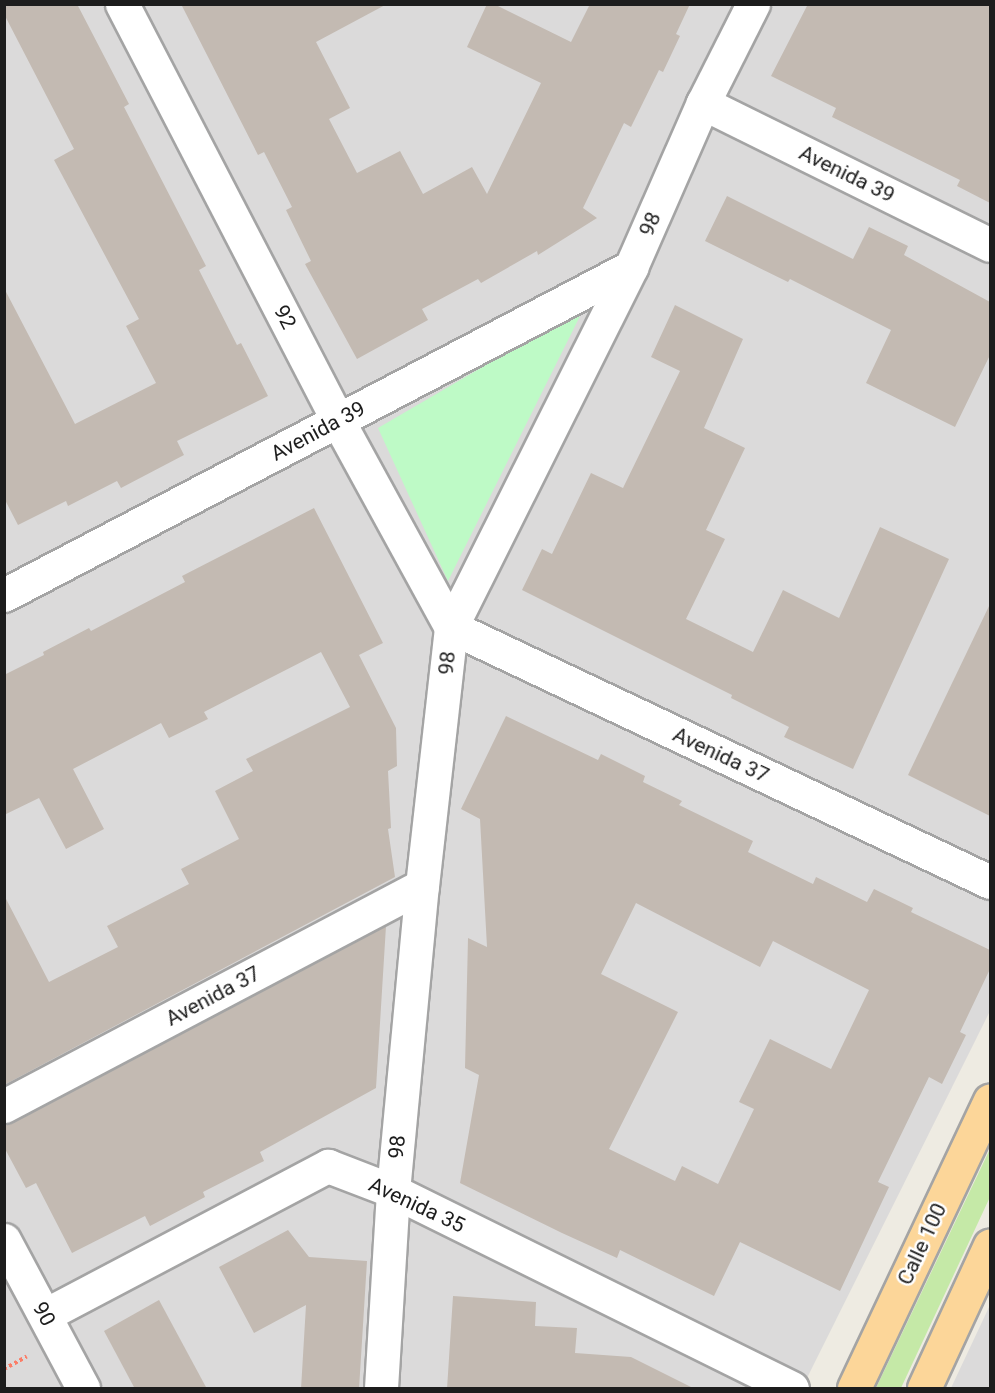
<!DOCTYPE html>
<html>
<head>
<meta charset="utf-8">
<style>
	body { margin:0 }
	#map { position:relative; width:995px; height:1393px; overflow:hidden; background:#eeebe2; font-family:Roboto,sans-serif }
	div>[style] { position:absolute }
	.residential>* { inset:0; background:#dbdada }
	.grass>* { inset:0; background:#c5e9a7 }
	.park>* { inset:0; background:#befac6 }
	.building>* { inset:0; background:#c3bab2 }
	.path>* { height:4px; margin-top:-2px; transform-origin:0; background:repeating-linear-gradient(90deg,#fb7d67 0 3px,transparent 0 6px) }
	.roads { filter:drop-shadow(2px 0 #a4a4a4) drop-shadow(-2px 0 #a4a4a4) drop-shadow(0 2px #a4a4a4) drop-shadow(0 -2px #a4a4a4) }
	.minor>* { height:33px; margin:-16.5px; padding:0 16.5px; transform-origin:16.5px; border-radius:16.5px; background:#fff }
	.major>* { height:33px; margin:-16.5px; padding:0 16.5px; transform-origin:16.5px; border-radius:16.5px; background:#fcd699 }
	span { translate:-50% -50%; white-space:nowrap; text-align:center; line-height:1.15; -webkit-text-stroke:5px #fff; paint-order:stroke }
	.street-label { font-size:21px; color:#1d1d1d }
	.frame { position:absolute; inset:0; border:6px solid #1d1d1d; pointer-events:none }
</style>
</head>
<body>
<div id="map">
	<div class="residential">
		<div style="clip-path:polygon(5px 5px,990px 5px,990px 1011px,802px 1388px,5px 1388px)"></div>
		<div style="clip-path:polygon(990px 1305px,990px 1388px,951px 1388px)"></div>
	</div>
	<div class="grass">
		<div style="clip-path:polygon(990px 1149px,990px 1197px,901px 1388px,876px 1388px)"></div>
	</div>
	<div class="park">
		<div style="clip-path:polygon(584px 308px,448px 581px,378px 428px)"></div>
	</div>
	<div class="building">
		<div style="clip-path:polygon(4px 4px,77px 4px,129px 104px,124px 107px,206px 266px,199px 270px,237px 345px,241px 343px,268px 396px,177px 441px,184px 455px,121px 488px,117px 481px,68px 506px,66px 501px,18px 525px,4px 498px,4px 288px,75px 424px,156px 383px,126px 326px,139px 319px,54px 160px,74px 149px,4px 14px)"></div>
		<div style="clip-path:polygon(181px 4px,387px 4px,316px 42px,350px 108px,329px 119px,357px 173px,400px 151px,423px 194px,472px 167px,487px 194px,541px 83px,467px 47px,487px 4px,494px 4px,571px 42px,590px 4px,690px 4px,676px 34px,680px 36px,663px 72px,659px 70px,631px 127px,624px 123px,583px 208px,597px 218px,538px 255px,537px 251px,481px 283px,478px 279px,422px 309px,428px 320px,357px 359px,305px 264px,311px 261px,286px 210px,292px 207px,264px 152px,258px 155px)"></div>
		<div style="clip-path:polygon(808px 4px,990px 4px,990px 203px,957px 186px,960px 180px,832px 117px,836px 108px,771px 76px)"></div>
		<div style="clip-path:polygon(727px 196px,853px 259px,869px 227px,908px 246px,904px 255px,990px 302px,990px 355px,955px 427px,866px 383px,891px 330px,790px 279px,788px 282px,705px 241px)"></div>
		<div style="clip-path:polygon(675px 305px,743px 339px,704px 428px,745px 448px,706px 530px,725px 539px,686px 619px,753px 652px,783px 590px,839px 618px,880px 527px,949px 559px,853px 769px,784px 737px,789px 727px,731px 698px,732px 695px,522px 590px,542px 549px,552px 554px,591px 473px,623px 488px,680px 371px,651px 357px)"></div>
		<div style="clip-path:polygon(314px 508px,383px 643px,359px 655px,396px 728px,397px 766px,388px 771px,391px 828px,388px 829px,395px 877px,4px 1085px,4px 895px,49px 982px,118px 947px,107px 926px,189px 884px,181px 869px,239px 839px,215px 791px,253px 771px,246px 759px,350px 707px,321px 652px,204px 712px,208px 719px,169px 738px,161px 723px,73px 769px,104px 829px,66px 849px,39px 798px,4px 815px,4px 675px,44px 655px,43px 652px,89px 628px,91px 631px,185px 582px,182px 576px)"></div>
		<div style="clip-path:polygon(990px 604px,990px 816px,908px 775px)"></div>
		<div style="clip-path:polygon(evenodd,506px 716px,598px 760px,601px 754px,645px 776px,643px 782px,682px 801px,679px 805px,753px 841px,748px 852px,813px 884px,816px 877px,867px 902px,874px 889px,913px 908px,911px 912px,990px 950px,990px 969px,960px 1032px,966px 1035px,942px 1084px,929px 1077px,878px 1182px,889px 1187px,840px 1291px,740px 1242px,714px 1296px,620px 1250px,617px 1258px,562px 1233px,460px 1183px,479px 1075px,465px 1068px,468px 938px,487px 947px,480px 819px,461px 809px,506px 716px,636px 903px,760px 967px,773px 941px,869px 990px,831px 1069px,770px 1039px,739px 1102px,754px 1109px,718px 1184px,682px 1166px,675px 1181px,609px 1149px,678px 1012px,601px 974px,636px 903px)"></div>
		<div style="clip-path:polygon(386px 926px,376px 1088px,260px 1152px,264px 1161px,203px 1192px,205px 1197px,150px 1226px,145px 1216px,72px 1253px,36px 1183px,26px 1188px,4px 1147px,4px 1125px)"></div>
		<div style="clip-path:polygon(288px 1230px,309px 1257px,367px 1261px,359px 1389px,301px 1389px,306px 1305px,254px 1333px,219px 1267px)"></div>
		<div style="clip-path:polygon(453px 1296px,536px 1302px,535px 1326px,577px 1328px,575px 1353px,631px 1357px,695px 1389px,447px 1389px)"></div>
		<div style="clip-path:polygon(159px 1300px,207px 1389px,135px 1389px,104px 1331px)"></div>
	</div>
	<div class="path">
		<div style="left:4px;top:1369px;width:26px;rotate:-29deg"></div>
	</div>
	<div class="roads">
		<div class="minor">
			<div style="left:122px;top:4px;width:470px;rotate:62.6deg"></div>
			<div style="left:338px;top:421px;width:235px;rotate:61.3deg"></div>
			<div style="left:451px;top:627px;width:596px;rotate:25.32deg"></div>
			<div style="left:703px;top:103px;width:320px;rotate:26.3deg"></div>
			<div style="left:4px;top:595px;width:708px;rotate:-27.62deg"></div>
			<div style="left:4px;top:1106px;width:472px;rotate:-27.8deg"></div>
			<div style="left:4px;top:1240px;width:168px;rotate:61.9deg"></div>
			<div style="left:45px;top:1315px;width:320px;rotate:-27.8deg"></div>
			<div style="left:328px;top:1166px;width:70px;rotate:21deg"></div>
			<div style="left:393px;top:1191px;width:445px;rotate:26.3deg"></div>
			<div style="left:381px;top:1388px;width:197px;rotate:-86.5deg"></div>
			<div style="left:393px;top:1191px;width:306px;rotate:-84.6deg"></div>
			<div style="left:422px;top:886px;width:261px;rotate:-83.6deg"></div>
			<div style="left:451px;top:627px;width:402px;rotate:-63.4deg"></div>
			<div style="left:631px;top:267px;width:179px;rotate:-66.3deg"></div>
			<div style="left:703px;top:103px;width:111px;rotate:-63.2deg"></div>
		</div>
		<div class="major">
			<div style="left:854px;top:1388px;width:318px;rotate:-64.7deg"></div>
			<div style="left:924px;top:1388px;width:157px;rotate:-65.2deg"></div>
		</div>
	</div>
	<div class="street-label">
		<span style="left:847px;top:174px;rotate:26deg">Avenida 39</span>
		<span style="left:650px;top:224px;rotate:-66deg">98</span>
		<span style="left:285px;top:317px;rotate:63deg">92</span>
		<span style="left:318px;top:431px;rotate:-28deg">Avenida 39</span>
		<span style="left:447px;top:663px;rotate:-84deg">98</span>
		<span style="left:721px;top:755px;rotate:25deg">Avenida 37</span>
		<span style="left:213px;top:996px;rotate:-28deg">Avenida 37</span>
		<span style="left:397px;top:1147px;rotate:-85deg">98</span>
		<span style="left:417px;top:1205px;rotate:25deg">Avenida 35</span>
		<span style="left:922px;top:1244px;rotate:-65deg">Calle 100</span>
		<span style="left:44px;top:1314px;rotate:62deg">90</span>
	</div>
	<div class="frame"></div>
</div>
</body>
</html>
